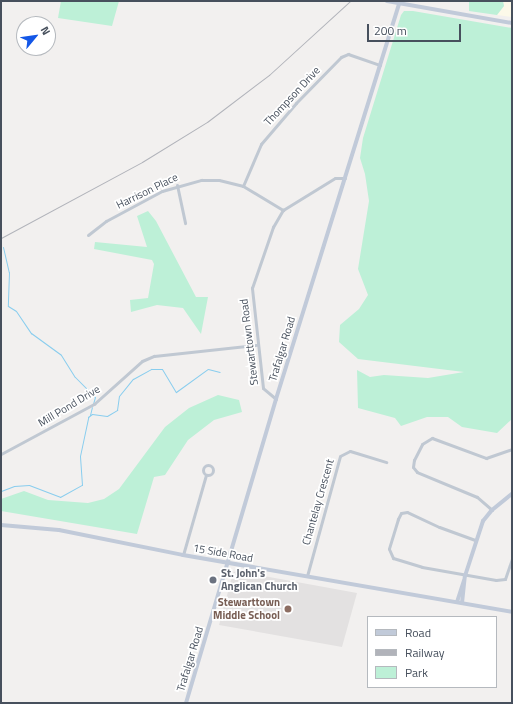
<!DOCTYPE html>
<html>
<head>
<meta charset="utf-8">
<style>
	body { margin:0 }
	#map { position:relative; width:513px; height:704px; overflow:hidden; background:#f2f0ef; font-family:"Titillium Web",sans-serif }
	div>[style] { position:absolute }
	.commercial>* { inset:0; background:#fcf9e9 }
	.education>* { inset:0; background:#e3e1e1 }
	.green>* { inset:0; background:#bdf0d7 }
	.stream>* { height:1px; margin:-0.5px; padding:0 0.5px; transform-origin:0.5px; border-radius:0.5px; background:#89cdee }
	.street>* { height:3px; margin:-1.5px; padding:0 1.5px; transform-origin:1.5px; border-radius:1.5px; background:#c0c8d2 }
	.street>.ring { margin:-1.5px; padding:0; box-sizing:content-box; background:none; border:3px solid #c0c8d2; border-radius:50% }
	.secondary>* { height:4px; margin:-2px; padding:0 2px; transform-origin:2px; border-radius:2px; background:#c1cad9 }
	.rail>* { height:1px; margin:-0.5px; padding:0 0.5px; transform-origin:0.5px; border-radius:0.5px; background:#b1b3ba }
	.dots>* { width:11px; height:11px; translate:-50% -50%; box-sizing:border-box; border:2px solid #fff; border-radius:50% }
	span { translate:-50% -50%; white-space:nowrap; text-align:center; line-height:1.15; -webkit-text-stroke:3.5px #fff; paint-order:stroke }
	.street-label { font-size:11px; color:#47505d }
	.worship-label { font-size:11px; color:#5b616d; font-weight:700 }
	.left { translate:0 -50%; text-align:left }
	.education-label { font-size:11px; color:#785e54; font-weight:700 }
	.right { translate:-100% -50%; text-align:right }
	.frame { position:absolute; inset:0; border:2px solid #47505d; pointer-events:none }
	.legend { position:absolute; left:367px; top:616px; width:130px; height:72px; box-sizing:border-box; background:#fff; border:1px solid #b5b9be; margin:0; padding:5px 7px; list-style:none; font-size:12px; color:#47505d }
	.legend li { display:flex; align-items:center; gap:8px; height:20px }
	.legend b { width:20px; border:1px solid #b5b9be }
	.north { position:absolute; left:16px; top:16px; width:40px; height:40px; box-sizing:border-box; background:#fff; border:1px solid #b5b9be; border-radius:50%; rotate:61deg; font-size:11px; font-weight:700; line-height:16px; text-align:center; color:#47505d }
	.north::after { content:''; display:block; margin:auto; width:14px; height:18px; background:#1457e7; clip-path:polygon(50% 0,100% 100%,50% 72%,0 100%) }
	.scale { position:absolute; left:367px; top:24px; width:94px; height:18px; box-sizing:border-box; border:2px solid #47505d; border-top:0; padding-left:5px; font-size:12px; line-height:14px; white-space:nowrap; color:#47505d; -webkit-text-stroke:3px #fff; paint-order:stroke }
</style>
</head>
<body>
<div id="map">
	<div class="commercial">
		<div style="clip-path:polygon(503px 1px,512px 1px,512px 17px,497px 15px,504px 6px)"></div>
	</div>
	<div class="education">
		<div style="clip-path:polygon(236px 571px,357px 593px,342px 647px,219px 625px,233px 573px)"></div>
	</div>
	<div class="green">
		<div style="clip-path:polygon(61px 1px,119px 1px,112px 26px,58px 18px)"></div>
		<div style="clip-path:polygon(469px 1px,503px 1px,504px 6px,497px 15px,469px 11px)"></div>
		<div style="clip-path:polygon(404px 11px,413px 11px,512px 28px,512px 419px,497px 433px,462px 427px,448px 417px,427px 417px,401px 426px,395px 418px,358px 408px,357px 370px,370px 377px,384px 375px,428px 378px,464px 372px,358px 359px,339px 342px,340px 325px,359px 309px,368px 295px,358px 269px,369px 201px,365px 174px,360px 158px,363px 138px,401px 15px)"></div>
		<div style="clip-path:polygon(148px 211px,156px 221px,196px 297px,208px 297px,201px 334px,183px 308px,157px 305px,131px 312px,130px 300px,148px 298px,154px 264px,152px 260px,94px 249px,95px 242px,147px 247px,137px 216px)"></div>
		<div style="clip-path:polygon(218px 395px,239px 400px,242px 412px,214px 420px,188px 440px,165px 475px,154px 477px,137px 534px,1px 511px,1px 499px,24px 491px,48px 500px,88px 503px,104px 499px,119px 489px,165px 427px,189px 408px)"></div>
	</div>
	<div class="stream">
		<div style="left:3px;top:247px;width:26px;rotate:77deg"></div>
		<div style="left:9px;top:272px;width:34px;rotate:92deg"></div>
		<div style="left:8px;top:306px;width:9px;rotate:32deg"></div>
		<div style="left:16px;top:311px;width:27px;rotate:56deg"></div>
		<div style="left:31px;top:333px;width:37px;rotate:36deg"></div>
		<div style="left:61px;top:355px;width:26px;rotate:58deg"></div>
		<div style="left:75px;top:377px;width:28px;rotate:45deg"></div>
		<div style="left:95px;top:397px;width:7px;rotate:106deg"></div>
		<div style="left:90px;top:415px;width:8px;rotate:-76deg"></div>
		<div style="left:1px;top:491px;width:14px;rotate:-21deg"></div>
		<div style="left:14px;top:486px;width:15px;rotate:-4deg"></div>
		<div style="left:29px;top:485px;width:33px;rotate:21deg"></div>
		<div style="left:60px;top:497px;width:25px;rotate:-29deg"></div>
		<div style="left:82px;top:485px;width:29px;rotate:-94deg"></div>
		<div style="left:80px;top:456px;width:40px;rotate:-78deg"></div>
		<div style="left:88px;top:417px;width:5px;rotate:-37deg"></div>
		<div style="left:92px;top:414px;width:15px;rotate:8deg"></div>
		<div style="left:107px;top:416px;width:12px;rotate:-31deg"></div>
		<div style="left:117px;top:410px;width:14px;rotate:-82deg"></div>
		<div style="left:119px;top:396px;width:22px;rotate:-51deg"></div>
		<div style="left:133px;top:379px;width:21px;rotate:-29deg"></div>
		<div style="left:151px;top:369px;width:11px"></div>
		<div style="left:162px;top:369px;width:27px;rotate:59deg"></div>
		<div style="left:176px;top:392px;width:39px;rotate:-36deg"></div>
		<div style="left:208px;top:369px;width:12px;rotate:14deg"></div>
	</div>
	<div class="street">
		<div style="left:177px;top:185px;width:39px;rotate:78deg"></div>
		<div style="left:243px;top:186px;width:46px;rotate:-66.8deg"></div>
		<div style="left:261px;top:144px;width:54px;rotate:-49.5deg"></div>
		<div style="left:296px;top:103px;width:64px;rotate:-45.6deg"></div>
		<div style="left:341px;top:57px;width:8px;rotate:-23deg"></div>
		<div style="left:348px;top:54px;width:34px;rotate:19deg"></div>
		<div style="left:88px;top:235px;width:23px;rotate:-38deg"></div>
		<div style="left:106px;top:221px;width:64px;rotate:-28.2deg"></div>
		<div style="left:162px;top:191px;width:41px;rotate:-15.8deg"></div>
		<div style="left:201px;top:180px;width:18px"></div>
		<div style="left:219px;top:180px;width:25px;rotate:14deg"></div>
		<div style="left:243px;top:186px;width:47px;rotate:31deg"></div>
		<div style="left:276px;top:399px;width:17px;rotate:-140deg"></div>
		<div style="left:263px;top:388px;width:101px;rotate:-96.3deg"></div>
		<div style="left:252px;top:288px;width:65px;rotate:-71deg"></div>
		<div style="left:273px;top:227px;width:20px;rotate:-60deg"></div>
		<div style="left:283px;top:210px;width:61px;rotate:-31.6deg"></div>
		<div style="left:335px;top:178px;width:10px"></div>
		<div style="left:1px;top:454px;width:106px;rotate:-28.3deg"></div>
		<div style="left:94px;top:404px;width:64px;rotate:-41.9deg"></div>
		<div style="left:142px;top:361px;width:13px;rotate:-23deg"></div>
		<div style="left:154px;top:356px;width:103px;rotate:-6.2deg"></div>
		<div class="ring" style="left:203px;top:465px;width:7px;height:7px"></div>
		<div style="left:492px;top:510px;width:20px;rotate:-139deg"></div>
		<div style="left:477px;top:497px;width:65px;rotate:-157.4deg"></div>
		<div style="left:417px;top:472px;width:6px;rotate:-129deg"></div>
		<div style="left:413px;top:467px;width:7px;rotate:-82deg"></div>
		<div style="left:414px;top:460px;width:18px;rotate:-63deg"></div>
		<div style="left:422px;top:444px;width:12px;rotate:-31deg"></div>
		<div style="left:432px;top:438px;width:58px;rotate:20.3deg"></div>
		<div style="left:486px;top:458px;width:28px;rotate:-19deg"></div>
		<div style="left:475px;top:540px;width:38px;rotate:-160deg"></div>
		<div style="left:439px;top:527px;width:35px;rotate:-155deg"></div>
		<div style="left:407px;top:512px;width:6px;rotate:171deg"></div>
		<div style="left:401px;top:513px;width:7px;rotate:117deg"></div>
		<div style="left:398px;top:519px;width:31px;rotate:107deg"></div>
		<div style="left:389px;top:549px;width:10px;rotate:66deg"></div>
		<div style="left:393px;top:558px;width:30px;rotate:17deg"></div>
		<div style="left:422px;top:567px;width:75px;rotate:10deg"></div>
		<div style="left:496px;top:580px;width:9px;rotate:-6deg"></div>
		<div style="left:505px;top:579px;width:21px;rotate:-71deg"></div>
		<div style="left:183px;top:555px;width:83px;rotate:-74deg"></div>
		<div style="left:307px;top:576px;width:124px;rotate:-74.6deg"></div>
		<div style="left:340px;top:456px;width:11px;rotate:-27deg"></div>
		<div style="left:350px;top:451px;width:38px;rotate:17deg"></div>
	</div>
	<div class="secondary">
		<div style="left:387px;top:1px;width:127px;rotate:10deg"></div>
		<div style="left:1px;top:525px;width:58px;rotate:4.9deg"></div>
		<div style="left:59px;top:530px;width:126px;rotate:11.4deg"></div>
		<div style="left:183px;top:555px;width:334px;rotate:9.8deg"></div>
		<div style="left:457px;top:602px;width:22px;rotate:-72deg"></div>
		<div style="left:462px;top:603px;width:27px;rotate:-84deg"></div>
		<div style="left:465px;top:576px;width:58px;rotate:-71.9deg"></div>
		<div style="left:483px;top:521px;width:14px;rotate:-51deg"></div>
		<div style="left:492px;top:510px;width:26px;rotate:-39deg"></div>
		<div style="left:186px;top:703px;width:317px;rotate:-73.5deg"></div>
		<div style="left:276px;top:399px;width:417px;rotate:-72.7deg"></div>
	</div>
	<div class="rail">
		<div style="left:1px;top:238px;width:160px;rotate:-28.3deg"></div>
		<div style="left:142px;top:162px;width:76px;rotate:-31.6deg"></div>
		<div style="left:207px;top:122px;width:78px;rotate:-37.2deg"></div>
		<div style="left:269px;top:75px;width:110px;rotate:-42.4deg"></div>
	</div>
	<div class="dots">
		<div style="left:213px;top:580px;background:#6b7280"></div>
		<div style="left:288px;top:609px;background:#8d6e63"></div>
	</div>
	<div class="street-label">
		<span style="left:292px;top:96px;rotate:-47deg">Thompson Drive</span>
		<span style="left:147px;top:191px;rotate:-26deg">Harrison Place</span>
		<span style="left:249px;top:342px;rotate:-97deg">Stewarttown Road</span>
		<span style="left:282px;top:349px;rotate:-73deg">Trafalgar Road</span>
		<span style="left:69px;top:406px;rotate:-31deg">Mill Pond Drive</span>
		<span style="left:318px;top:502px;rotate:-74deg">Chantelay Crescent</span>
		<span style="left:223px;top:553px;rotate:10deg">15 Side Road</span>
		<span style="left:190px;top:659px;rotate:-73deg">Trafalgar Road</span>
	</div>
	<div class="worship-label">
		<span class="left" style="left:221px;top:580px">St. John's<br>Anglican Church</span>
	</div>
	<div class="education-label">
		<span class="right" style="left:280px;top:609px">Stewarttown<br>Middle School</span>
	</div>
	<div class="frame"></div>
	<ul class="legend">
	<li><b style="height:5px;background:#c1cad9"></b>Road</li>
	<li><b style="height:5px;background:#b1b3ba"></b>Railway</li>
	<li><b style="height:11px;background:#bdf0d7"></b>Park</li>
	</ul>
	<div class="north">N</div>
	<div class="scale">200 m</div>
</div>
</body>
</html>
